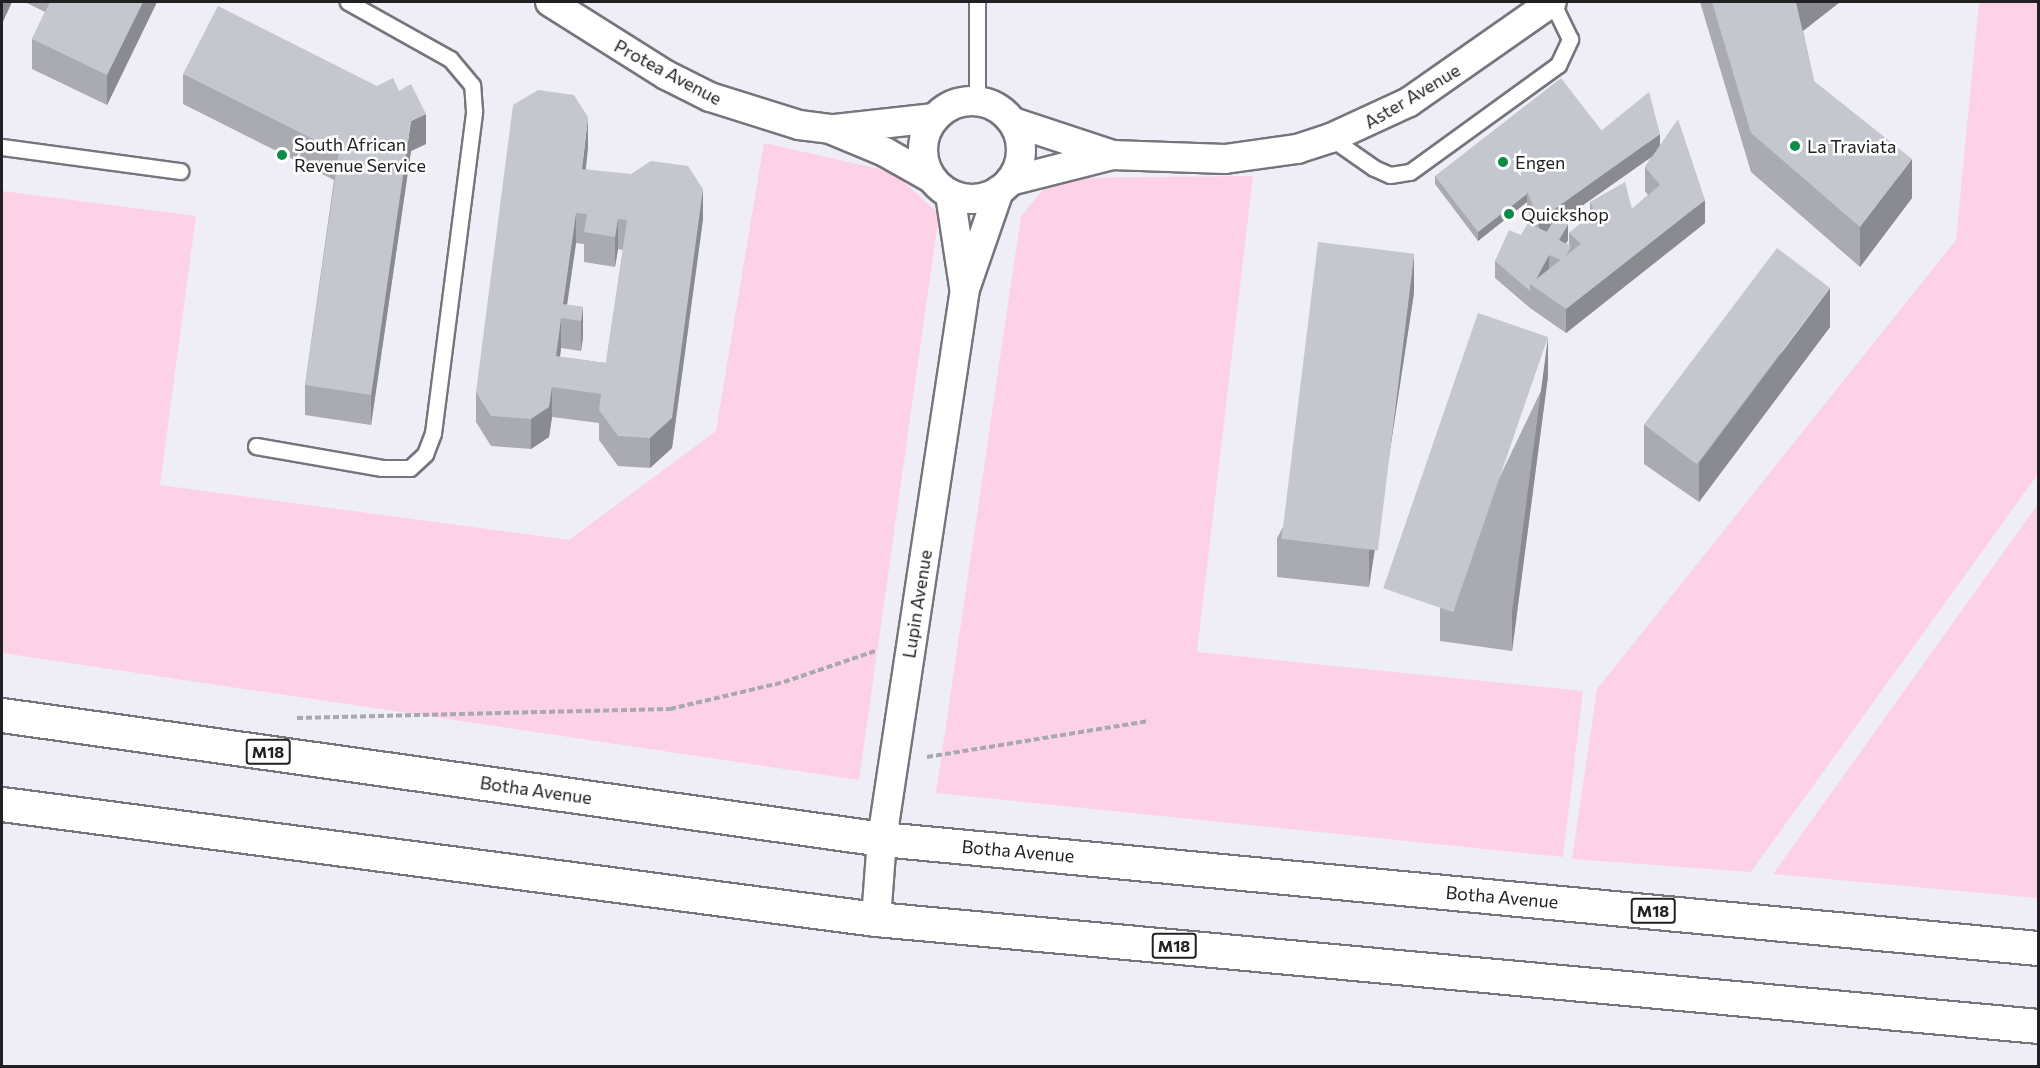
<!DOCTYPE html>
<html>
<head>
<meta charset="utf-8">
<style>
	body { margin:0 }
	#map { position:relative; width:2040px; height:1068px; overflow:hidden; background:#efeef6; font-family:Commissioner,sans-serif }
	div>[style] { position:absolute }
	.green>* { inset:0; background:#fdd2e7 }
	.path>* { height:4px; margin-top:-2px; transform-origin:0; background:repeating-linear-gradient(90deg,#a9a8ae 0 6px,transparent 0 9px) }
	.roads { filter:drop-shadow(2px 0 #76757c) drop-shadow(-2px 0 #76757c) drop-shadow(0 2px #76757c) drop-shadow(0 -2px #76757c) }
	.lane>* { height:15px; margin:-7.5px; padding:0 7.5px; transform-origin:7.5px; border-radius:7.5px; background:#fff }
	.street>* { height:28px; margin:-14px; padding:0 14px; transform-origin:14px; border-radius:14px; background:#fff }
	.street>.ring { margin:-14px; padding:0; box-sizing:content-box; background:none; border:28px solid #fff; border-radius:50% }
	.primary>* { height:33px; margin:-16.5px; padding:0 16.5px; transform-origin:16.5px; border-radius:16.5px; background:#fff }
	.wall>* { inset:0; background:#a9abb1 }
	.shaded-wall>* { inset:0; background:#898b90 }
	.building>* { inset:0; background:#c4c7ce; transform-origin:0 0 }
	.dots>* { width:16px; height:16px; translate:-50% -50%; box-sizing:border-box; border:3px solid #fff; border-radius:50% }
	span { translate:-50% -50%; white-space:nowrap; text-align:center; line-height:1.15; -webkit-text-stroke:5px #fff; paint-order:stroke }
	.shield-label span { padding:2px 4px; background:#fff; border:2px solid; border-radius:4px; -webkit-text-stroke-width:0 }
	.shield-label { font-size:16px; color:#212123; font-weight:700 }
	.street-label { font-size:18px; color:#212123 }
	.poi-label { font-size:18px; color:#212123 }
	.left { translate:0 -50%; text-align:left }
	.frame { position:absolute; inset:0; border:3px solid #212123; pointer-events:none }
</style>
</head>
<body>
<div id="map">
	<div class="green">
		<div style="clip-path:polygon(1979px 2px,2038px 2px,2038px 474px,1751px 872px,1572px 859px,1597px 689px,1956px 240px)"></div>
		<div style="clip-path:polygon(764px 143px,893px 172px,939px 214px,859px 780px,2px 653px,2px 191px,196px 216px,160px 485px,569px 540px,716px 431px)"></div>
		<div style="clip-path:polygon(1253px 176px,1197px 652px,1583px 691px,1563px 857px,936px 793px,1021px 216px,1053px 178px)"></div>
		<div style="clip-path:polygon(2038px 504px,2038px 898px,1773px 874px)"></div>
	</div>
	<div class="path">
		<div style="left:297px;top:718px;width:373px;rotate:-1.4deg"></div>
		<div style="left:670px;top:709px;width:117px;rotate:-13.3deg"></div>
		<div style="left:784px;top:682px;width:99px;rotate:-18.8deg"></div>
		<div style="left:927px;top:757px;width:225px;rotate:-9.2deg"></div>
	</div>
	<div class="roads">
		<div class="lane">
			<div style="left:977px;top:101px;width:99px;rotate:-90deg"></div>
			<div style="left:1331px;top:138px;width:52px;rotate:34.9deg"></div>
			<div style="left:1374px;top:168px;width:17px;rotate:24deg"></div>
			<div style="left:1390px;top:175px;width:20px;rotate:-9deg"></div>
			<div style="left:1410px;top:172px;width:183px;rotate:-35.9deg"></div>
			<div style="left:1558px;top:65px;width:29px;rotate:-65deg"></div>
			<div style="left:1570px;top:39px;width:41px;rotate:-115.9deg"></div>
			<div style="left:2px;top:147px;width:180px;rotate:7.7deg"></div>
			<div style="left:256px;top:446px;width:128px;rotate:9.9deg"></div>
			<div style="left:382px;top:468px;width:28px"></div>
			<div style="left:410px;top:468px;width:21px;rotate:-43deg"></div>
			<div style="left:425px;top:454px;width:22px;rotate:-69deg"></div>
			<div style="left:433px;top:433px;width:325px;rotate:-82.7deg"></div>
			<div style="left:474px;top:111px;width:26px;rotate:-94deg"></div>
			<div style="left:472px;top:85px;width:34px;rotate:-130deg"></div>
			<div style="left:450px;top:59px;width:117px;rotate:-150.8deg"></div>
		</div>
		<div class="street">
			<div style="left:550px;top:2px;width:137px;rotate:32.2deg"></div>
			<div style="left:666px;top:75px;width:49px;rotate:26.6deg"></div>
			<div style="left:710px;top:97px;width:93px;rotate:17.5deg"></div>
			<div style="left:799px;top:125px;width:31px;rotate:7deg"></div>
			<div style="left:830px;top:129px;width:60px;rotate:22.7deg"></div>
			<div style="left:885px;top:152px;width:53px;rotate:29.5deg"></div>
			<div class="ring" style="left:923px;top:101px;width:70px;height:70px"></div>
			<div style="left:1013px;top:122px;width:102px;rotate:18.3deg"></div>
			<div style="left:835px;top:129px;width:100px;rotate:-6.3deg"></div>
			<div style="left:1010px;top:181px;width:105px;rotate:-14.3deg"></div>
			<div style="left:1112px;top:155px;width:113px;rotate:2deg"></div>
			<div style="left:1225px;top:159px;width:73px;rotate:-7.9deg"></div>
			<div style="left:1297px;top:149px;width:36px;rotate:-18deg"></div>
			<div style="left:1331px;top:138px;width:86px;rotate:-24.8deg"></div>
			<div style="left:1409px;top:102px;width:174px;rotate:-35deg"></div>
			<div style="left:950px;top:194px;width:94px;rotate:81.4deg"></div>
			<div style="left:876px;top:919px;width:80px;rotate:-85.7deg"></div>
			<div style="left:882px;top:839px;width:556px;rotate:-81.42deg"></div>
			<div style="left:965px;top:289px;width:104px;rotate:-70.9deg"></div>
		</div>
		<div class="primary">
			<div style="left:2px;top:715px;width:889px;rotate:8.02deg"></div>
			<div style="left:882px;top:839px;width:1161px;rotate:5.39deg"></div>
			<div style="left:2px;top:804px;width:882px;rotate:7.5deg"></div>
			<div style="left:876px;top:919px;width:1167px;rotate:5.26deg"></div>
		</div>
	</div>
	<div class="wall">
		<div style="clip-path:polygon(25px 2px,157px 2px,107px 105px,32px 69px,32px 39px,45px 12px)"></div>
		<div style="clip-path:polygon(1700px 2px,1840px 2px,1803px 31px,1814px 81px,1912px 198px,1860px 267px,1751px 172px)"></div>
		<div style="clip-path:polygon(183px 74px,426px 144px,411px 151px,371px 425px,305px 415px,305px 385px,334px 180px,183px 104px)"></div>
		<div style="clip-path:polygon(evenodd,1602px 131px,1660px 145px,1705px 223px,1566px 333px,1530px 308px,1495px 278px,1495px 261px,1521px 235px,1534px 226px,1527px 208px,1527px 202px,1478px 241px,1435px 184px,1435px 176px,1602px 131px,1652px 156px,1645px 167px,1645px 191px,1648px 195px,1632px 209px,1590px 202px,1590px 218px,1569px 233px,1569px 245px,1566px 244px,1568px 240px,1562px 220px,1652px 156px)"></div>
		<div style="clip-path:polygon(evenodd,588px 147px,586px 169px,703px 219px,672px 448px,650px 468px,618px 466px,599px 440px,599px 423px,552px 417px,549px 437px,531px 449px,491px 446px,476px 422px,476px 392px,588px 147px,576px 243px,584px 244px,584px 262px,615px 267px,618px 249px,623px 250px,606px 363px,560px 357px,561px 348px,581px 351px,583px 337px,583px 307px,567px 305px,576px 243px)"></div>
		<div style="clip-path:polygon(1414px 293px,1369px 587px,1277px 577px,1277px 538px)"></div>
		<div style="clip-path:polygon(1830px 327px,1699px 502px,1644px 464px,1644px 425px)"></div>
		<div style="clip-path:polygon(1548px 376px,1512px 651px,1440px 641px,1440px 602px)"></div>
	</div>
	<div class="shaded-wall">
		<div style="clip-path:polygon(2px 2px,12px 2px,2px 24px)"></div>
		<div style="clip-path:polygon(143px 2px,157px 2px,107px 105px,107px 75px)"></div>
		<div style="clip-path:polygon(1795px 2px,1840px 2px,1795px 37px)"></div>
		<div style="clip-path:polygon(426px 114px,426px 144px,411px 151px,371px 425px,371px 395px,411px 121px)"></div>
		<div style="clip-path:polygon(588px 117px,588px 147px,582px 199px,582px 169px)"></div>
		<div style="clip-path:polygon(1660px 134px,1660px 151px,1539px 236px,1539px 220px)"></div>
		<div style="clip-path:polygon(1912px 159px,1912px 198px,1860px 267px,1860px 227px)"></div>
		<div style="clip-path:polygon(703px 189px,703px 219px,672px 448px,650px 468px,650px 438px)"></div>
		<div style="clip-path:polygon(1527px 194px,1527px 202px,1478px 241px,1478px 232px)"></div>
		<div style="clip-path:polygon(1705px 200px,1705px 223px,1566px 333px,1566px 309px)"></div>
		<div style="clip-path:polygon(576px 213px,576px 243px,565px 318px,563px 304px)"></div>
		<div style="clip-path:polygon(618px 219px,618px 249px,615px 267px,615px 237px)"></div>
		<div style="clip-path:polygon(1568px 224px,1568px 240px,1559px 256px,1559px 240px)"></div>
		<div style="clip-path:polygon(1414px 254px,1414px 293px,1369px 587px,1369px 548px)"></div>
		<div style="clip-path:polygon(1549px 255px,1549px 271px,1533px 286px)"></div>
		<div style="clip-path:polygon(1830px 288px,1830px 327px,1699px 502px,1699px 463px)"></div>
		<div style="clip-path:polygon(583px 307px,583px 337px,581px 351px,581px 321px)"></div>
		<div style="clip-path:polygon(561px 318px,561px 348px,556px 386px,556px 356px)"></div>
		<div style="clip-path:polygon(1548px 337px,1548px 376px,1512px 651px,1512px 612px)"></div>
		<div style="clip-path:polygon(552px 387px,552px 417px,549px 437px,531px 449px,531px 419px)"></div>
	</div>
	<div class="building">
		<div style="clip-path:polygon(50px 2px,143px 2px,107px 75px,32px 39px)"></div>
		<div style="clip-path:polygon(1712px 2px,1796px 2px,1814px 81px,1912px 159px,1860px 227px,1751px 133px)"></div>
		<div style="clip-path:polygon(218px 6px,377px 86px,393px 78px,399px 91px,411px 84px,426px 114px,411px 121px,371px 395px,305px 385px,339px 152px,183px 74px)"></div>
		<div style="clip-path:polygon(1561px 78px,1602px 131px,1527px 191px,1527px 194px,1478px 232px,1435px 176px)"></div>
		<div style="clip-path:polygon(evenodd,538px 90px,574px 95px,588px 117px,582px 169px,631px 174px,651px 161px,688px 166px,703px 189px,672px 418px,650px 438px,618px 436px,599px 410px,601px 394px,552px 387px,549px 407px,531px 419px,491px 416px,476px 392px,513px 105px,538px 90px,576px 213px,587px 214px,584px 232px,615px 237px,618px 219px,627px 220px,606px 363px,556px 356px,561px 318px,581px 321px,583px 307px,563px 304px,576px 213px)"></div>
		<div style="clip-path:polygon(1649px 92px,1660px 134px,1539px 220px,1527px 191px)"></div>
		<div style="clip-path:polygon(1678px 119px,1705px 200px,1566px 309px,1530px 284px,1581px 244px,1569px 233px,1588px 217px,1601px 227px,1590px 202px,1625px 182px,1632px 209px,1660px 185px,1645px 167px)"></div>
		<div style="clip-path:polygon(1556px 216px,1568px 224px,1559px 240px,1571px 246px,1566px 256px,1561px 260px,1549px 255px,1536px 279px,1530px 284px,1530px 291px,1495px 261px,1509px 230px,1521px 235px,1528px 223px,1547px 232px)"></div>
		<div style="left:1318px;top:242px;width:97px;height:299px;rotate:7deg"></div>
		<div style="left:1777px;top:248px;width:66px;height:221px;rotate:37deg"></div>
		<div style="left:1478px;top:313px;width:74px;height:291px;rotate:19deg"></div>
	</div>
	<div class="dots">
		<div style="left:1795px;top:146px;background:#0a8c48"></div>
		<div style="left:282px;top:155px;background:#0a8c48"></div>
		<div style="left:1503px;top:162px;background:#0a8c48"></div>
		<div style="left:1509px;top:214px;background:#0a8c48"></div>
	</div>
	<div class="shield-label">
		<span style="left:268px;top:752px">M18</span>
		<span style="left:1653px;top:911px">M18</span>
		<span style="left:1174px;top:946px">M18</span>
	</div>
	<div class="street-label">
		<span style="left:668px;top:72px;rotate:28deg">Protea Avenue</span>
		<span style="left:1412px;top:96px;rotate:-31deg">Aster Avenue</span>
		<span style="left:917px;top:604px;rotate:-81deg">Lupin Avenue</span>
		<span style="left:536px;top:790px;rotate:8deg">Botha Avenue</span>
		<span style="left:1018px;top:851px;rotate:5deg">Botha Avenue</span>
		<span style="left:1502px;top:897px;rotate:5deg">Botha Avenue</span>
	</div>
	<div class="poi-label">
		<span class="left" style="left:294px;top:155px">South African<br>Revenue Service</span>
		<span class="left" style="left:1807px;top:146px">La Traviata</span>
		<span class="left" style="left:1515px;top:162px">Engen</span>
		<span class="left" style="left:1521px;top:214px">Quickshop</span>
	</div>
	<div class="frame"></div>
</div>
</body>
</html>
